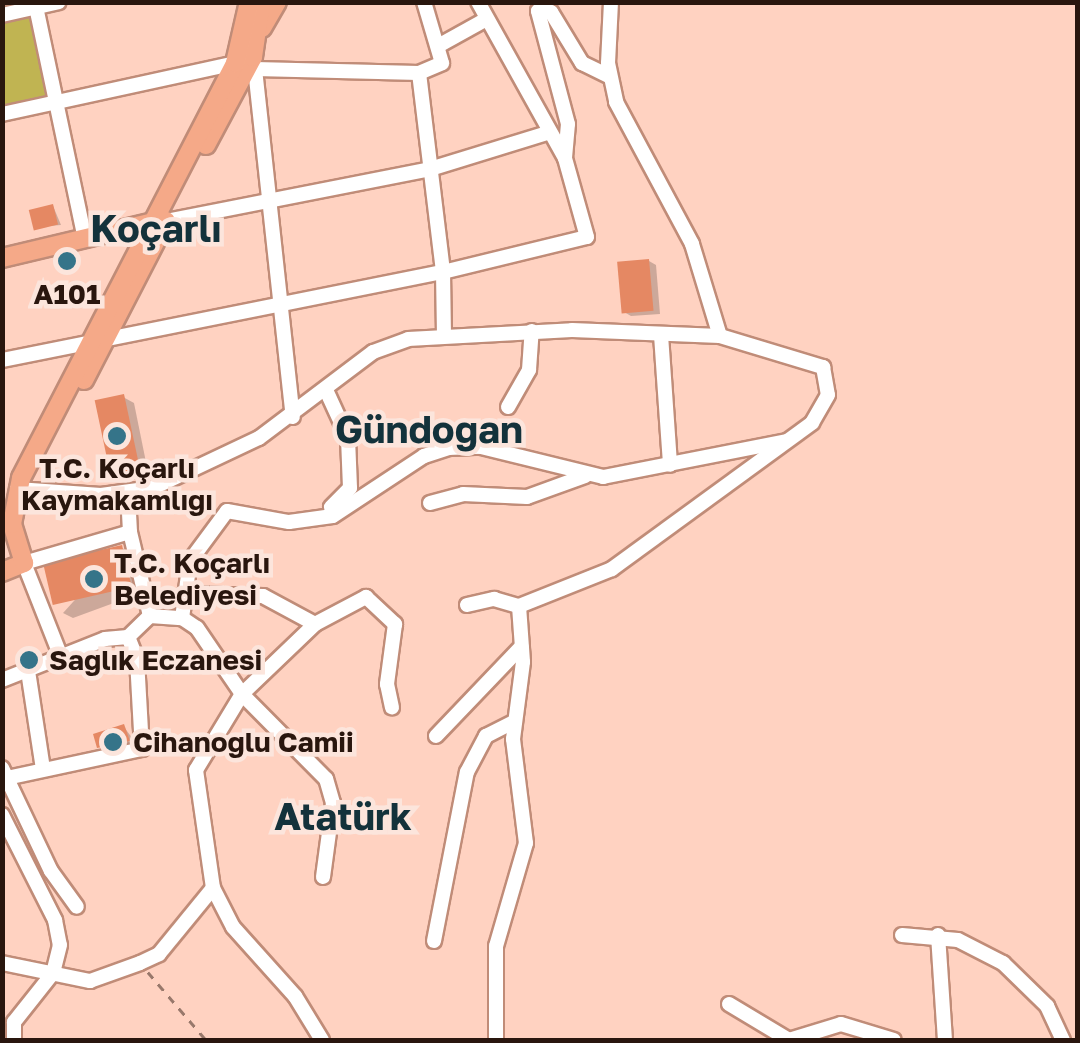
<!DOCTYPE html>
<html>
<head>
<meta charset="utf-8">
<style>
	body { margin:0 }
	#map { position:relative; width:1080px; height:1043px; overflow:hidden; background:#ffd2c1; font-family:"Golos Text",sans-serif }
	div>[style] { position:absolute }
	.green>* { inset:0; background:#c0b452 }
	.shadow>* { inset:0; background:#0003 }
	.building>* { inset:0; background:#e58863; transform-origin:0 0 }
	.path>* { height:2.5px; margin-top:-1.25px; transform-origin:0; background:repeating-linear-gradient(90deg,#98786b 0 8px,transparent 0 16px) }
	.roads { filter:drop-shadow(2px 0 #c08c78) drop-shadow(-2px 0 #c08c78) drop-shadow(0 2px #c08c78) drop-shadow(0 -2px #c08c78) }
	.minor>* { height:14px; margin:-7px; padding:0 7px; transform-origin:7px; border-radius:7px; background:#fff }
	.major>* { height:18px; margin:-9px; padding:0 9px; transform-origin:9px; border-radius:9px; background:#f5a988 }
	.dots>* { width:28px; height:28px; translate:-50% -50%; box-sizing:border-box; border:5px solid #fce5dc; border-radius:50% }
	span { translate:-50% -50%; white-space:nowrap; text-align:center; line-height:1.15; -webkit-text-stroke:9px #fce5dc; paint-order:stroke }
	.poi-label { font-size:28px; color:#29160e; font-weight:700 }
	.left { translate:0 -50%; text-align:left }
	.district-label { font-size:38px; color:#13323b; font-weight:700 }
	.frame { position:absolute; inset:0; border:5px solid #29160e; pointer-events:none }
</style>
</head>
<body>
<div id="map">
	<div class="green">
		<div style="clip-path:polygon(36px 8px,55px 104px,3px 114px,3px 15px)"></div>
	</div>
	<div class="shadow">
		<div style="clip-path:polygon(53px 206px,61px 225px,35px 227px)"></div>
		<div style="clip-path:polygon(649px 261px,656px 265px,660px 314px,631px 316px,624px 312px)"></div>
		<div style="clip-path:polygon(123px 397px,134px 403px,149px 477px,123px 482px,113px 476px)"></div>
		<div style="clip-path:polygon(122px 548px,132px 554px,141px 593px,73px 618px,63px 613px)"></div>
		<div style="clip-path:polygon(124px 727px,138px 746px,110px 752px,99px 746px)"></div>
	</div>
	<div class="building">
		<div style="left:53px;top:204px;width:21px;height:25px;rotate:76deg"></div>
		<div style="left:649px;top:259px;width:52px;height:32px;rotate:85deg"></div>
		<div style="left:124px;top:394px;width:80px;height:30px;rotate:78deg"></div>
		<div style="left:122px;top:545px;width:43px;height:81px;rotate:77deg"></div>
		<div style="clip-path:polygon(124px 724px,130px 741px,97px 748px,93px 734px)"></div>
	</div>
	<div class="path">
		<div style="left:148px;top:972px;width:89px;rotate:49.5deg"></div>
	</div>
	<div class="roads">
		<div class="minor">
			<div style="left:35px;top:2px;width:243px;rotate:78.1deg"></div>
			<div style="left:611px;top:2px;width:61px;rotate:92.8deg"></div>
			<div style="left:608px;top:63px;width:40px;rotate:78deg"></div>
			<div style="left:616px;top:102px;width:161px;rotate:61.8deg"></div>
			<div style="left:692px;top:244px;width:96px;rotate:73.1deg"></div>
			<div style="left:2px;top:15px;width:58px;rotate:-12.8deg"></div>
			<div style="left:438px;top:46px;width:54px;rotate:-29deg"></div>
			<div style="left:255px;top:69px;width:350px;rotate:83.8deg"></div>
			<div style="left:419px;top:73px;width:200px;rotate:83.1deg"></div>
			<div style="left:443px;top:272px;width:64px;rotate:89.1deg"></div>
			<div style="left:2px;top:114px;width:239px;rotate:-12.3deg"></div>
			<div style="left:235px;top:63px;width:21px;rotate:17deg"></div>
			<div style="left:255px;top:69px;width:164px;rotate:1.4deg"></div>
			<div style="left:419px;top:73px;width:25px;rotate:-23deg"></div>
			<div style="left:442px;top:63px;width:64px;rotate:-106.4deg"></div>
			<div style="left:565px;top:158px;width:34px;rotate:-85deg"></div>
			<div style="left:568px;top:124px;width:117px;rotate:-104.9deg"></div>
			<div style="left:538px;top:11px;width:13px;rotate:4deg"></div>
			<div style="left:551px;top:12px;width:60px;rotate:58.7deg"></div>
			<div style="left:582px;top:63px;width:30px;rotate:26deg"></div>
			<div style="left:166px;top:221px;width:266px;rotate:-11.1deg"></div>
			<div style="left:427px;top:170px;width:126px;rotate:-17.1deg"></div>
			<div style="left:661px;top:335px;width:130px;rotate:86deg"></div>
			<div style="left:2px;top:360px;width:450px;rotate:-11.3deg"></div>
			<div style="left:443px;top:272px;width:148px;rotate:-13.7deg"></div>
			<div style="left:587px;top:237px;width:82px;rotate:-105.6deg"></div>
			<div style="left:565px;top:158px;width:179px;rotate:-119.1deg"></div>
			<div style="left:326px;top:390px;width:53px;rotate:65.4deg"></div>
			<div style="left:348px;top:438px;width:50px;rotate:87.7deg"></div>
			<div style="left:350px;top:488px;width:27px;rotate:135deg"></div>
			<div style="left:508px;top:407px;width:43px;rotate:-60.4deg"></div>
			<div style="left:529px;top:370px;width:39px;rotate:-86deg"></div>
			<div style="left:17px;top:489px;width:84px;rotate:4.1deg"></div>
			<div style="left:101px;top:495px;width:52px;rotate:-7.7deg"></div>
			<div style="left:153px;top:488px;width:117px;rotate:-25.3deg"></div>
			<div style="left:259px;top:438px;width:143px;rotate:-37deg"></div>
			<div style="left:373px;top:352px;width:37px;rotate:-20deg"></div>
			<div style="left:408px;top:339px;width:164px;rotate:-3.1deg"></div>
			<div style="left:572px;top:330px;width:148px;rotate:2.3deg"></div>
			<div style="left:720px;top:336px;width:108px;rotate:16.8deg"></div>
			<div style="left:823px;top:367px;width:28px;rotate:80deg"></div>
			<div style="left:828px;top:395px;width:32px;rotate:120deg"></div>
			<div style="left:812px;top:423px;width:248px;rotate:143.9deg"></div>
			<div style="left:612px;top:569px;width:100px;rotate:158.3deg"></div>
			<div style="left:519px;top:606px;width:56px;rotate:85.9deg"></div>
			<div style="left:523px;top:662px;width:78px;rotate:97.4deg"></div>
			<div style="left:513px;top:739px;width:105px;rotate:82.9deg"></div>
			<div style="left:526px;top:843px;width:107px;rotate:106.2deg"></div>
			<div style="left:496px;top:946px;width:94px;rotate:90deg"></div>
			<div style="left:128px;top:494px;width:38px;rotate:87deg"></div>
			<div style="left:130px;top:532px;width:86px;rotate:76.6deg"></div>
			<div style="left:430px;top:503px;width:34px;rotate:-15deg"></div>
			<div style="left:463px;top:494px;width:64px;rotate:2.7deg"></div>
			<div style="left:527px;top:497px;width:62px;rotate:-19.9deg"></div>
			<div style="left:184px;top:594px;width:79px;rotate:1.5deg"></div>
			<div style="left:263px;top:596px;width:59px;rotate:28.3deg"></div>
			<div style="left:467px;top:605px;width:28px;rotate:-13deg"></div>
			<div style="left:494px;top:599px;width:26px;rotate:16deg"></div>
			<div style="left:182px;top:618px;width:58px;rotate:-82deg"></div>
			<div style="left:190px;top:561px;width:62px;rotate:-53.5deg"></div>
			<div style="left:227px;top:511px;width:63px;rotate:10.1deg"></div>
			<div style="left:289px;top:522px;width:44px;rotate:-7.8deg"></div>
			<div style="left:333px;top:516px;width:109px;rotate:-33.4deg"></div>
			<div style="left:424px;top:456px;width:25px;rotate:-18deg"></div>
			<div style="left:448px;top:448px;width:33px;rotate:-2deg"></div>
			<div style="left:481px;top:447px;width:126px;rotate:13.8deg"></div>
			<div style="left:603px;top:477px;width:187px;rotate:-11.1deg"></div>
			<div style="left:61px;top:657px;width:101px;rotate:-111.5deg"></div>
			<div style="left:24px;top:563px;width:110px;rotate:-16.3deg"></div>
			<div style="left:28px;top:671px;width:99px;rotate:81.3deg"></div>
			<div style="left:2px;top:680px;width:111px;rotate:-21.7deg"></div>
			<div style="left:105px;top:639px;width:23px;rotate:-5deg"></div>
			<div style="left:128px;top:637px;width:30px;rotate:-44deg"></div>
			<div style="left:150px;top:616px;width:32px;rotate:4deg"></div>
			<div style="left:182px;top:618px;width:18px;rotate:34deg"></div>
			<div style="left:197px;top:628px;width:80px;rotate:55.7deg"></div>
			<div style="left:242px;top:694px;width:89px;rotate:121.2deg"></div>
			<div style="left:196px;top:770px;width:119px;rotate:81.8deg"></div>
			<div style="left:213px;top:888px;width:44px;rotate:62.9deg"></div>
			<div style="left:233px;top:927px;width:93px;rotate:48.1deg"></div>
			<div style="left:295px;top:996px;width:52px;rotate:58.5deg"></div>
			<div style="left:436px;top:736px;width:124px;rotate:-46.3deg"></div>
			<div style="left:2px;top:768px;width:114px;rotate:64.6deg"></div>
			<div style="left:51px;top:871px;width:44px;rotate:54.2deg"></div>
			<div style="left:2px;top:779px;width:143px;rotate:-12.1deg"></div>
			<div style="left:142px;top:749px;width:90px;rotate:-93.2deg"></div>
			<div style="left:137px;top:659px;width:24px;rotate:-112deg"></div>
			<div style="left:2px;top:815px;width:118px;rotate:63.2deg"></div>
			<div style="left:55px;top:920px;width:25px;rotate:79deg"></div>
			<div style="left:60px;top:945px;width:29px;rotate:104deg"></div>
			<div style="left:53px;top:973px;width:63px;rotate:128.5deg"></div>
			<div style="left:14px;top:1022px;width:18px;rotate:90deg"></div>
			<div style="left:323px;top:877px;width:75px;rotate:-82.3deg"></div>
			<div style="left:333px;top:803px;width:25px;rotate:-106deg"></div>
			<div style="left:326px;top:779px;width:120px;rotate:-134.7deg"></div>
			<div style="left:242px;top:694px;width:101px;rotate:-43.8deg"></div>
			<div style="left:315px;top:624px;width:58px;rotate:-27.9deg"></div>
			<div style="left:366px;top:597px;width:40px;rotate:43deg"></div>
			<div style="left:395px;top:624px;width:61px;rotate:97.6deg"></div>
			<div style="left:387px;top:684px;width:24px;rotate:78deg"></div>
			<div style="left:902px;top:935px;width:56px;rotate:5.1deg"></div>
			<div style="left:958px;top:940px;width:51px;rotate:27.1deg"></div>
			<div style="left:1003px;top:963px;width:62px;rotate:44.3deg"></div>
			<div style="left:1047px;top:1006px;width:38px;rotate:65deg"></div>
			<div style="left:938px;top:935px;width:105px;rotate:86.2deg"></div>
			<div style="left:434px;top:941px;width:172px;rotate:-79deg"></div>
			<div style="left:467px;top:772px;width:41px;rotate:-62.2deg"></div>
			<div style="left:486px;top:736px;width:30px;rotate:-27deg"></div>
			<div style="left:2px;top:963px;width:90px;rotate:11.6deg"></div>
			<div style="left:90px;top:981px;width:53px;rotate:-19.8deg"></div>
			<div style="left:140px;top:963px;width:21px;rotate:-25deg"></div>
			<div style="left:159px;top:954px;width:85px;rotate:-50.7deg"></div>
			<div style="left:729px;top:1004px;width:70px;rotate:31deg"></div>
			<div style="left:789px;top:1040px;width:54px;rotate:-17.1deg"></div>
			<div style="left:841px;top:1024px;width:55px;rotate:16.8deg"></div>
		</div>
		<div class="major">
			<div style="left:262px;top:28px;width:30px;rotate:-60deg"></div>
			<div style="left:206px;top:145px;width:100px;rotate:-61.9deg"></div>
			<div style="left:253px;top:57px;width:56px;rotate:-81.7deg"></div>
			<div style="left:2px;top:258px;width:159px;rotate:-13.4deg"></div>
			<div style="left:84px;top:380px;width:179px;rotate:-62.7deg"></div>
			<div style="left:2px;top:572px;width:24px;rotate:-22deg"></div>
			<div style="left:24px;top:563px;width:41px;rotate:-107.1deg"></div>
			<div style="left:12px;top:524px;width:47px;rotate:-78.9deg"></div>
			<div style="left:21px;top:478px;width:467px;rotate:-62.7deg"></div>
			<div style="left:235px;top:63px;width:63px;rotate:-77.1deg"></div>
		</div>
	</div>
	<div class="dots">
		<div style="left:67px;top:261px;background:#357489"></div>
		<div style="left:117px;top:436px;background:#357489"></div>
		<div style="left:94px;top:579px;background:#357489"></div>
		<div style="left:29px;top:660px;background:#357489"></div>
		<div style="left:113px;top:742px;background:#357489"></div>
	</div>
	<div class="poi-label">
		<span style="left:67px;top:294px">A101</span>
		<span style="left:117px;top:484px">T.C. Koçarlı<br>Kaymakamlığı</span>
		<span class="left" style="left:114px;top:579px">T.C. Koçarlı<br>Belediyesi</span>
		<span class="left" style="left:49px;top:660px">Sağlık Eczanesi</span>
		<span class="left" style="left:133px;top:742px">Cihanoğlu Camii</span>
	</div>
	<div class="district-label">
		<span style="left:156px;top:228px">Koçarlı</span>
		<span style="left:429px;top:429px">Gündoğan</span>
		<span style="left:343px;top:816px">Atatürk</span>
	</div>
	<div class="frame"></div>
</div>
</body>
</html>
